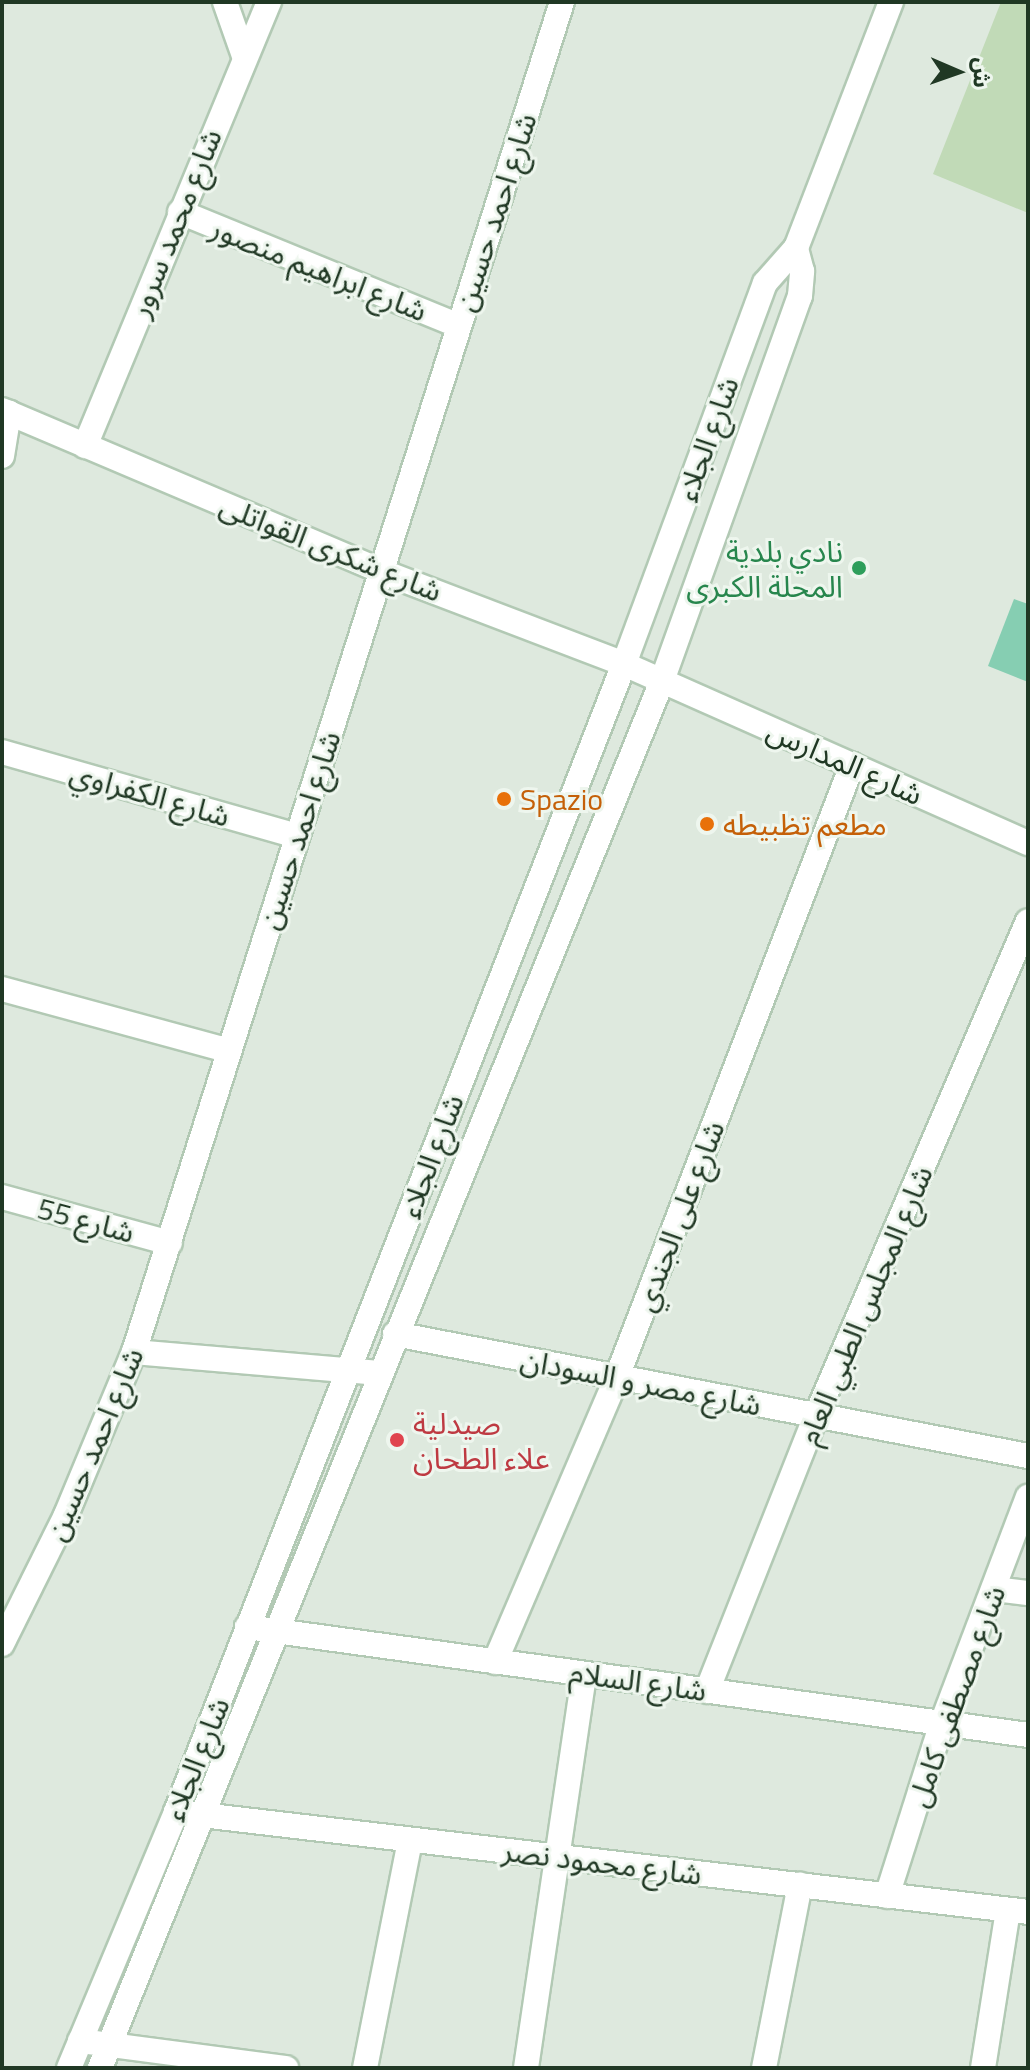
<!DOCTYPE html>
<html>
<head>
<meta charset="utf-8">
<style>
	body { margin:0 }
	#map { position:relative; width:1030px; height:2070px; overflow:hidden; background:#dee9de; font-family:"Titillium Web","Noto Sans Arabic",sans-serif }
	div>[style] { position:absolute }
	.green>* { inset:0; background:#c1dab7 }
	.water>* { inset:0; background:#86ceb2 }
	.roads { filter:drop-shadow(2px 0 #b2c9b4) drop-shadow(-2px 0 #b2c9b4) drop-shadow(0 2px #b2c9b4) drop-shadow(0 -2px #b2c9b4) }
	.street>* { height:24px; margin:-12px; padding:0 12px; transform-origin:12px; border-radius:12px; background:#fff }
	.secondary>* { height:24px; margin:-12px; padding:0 12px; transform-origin:12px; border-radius:12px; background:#fff }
	.dots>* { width:22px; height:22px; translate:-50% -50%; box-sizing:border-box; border:4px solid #eef6ee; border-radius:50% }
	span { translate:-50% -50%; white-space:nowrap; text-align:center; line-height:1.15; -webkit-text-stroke:6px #eef6ee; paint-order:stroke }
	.street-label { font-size:30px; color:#203824 }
	.leisure-label { font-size:30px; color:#27864d }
	.right { translate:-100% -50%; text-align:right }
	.food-label { font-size:30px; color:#c56008 }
	.left { translate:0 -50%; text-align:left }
	.health-label { font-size:30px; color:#be3a42 }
	.frame { position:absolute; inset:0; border:4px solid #203824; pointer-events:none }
	.north { position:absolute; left:918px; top:32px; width:80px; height:80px; -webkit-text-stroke:6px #eef6ee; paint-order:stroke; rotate:92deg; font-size:22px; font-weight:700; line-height:32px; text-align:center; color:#203824 }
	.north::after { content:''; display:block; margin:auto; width:28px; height:36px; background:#203824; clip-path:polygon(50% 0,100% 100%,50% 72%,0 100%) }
</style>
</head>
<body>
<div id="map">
	<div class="green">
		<div style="clip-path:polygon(1001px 2px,1028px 2px,1028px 213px,933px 174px)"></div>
	</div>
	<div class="water">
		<div style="clip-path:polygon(1014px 599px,1028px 604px,1028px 682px,988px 666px)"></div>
	</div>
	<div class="roads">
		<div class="street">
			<div style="left:225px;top:2px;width:57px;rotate:70.6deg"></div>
			<div style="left:180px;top:212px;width:301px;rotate:22.2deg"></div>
			<div style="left:2px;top:410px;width:414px;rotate:23deg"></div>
			<div style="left:383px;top:572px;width:258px;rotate:20.9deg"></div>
			<div style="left:624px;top:664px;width:442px;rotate:23.9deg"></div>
			<div style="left:85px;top:446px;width:481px;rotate:-67.5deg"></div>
			<div style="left:2px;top:456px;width:44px;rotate:-80.8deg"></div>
			<div style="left:2px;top:752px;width:307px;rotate:15.9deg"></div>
			<div style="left:2px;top:989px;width:233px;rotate:15.2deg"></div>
			<div style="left:2px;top:1197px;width:174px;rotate:15.3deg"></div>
			<div style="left:395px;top:1334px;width:645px;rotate:10.91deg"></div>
			<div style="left:134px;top:1352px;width:246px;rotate:4.9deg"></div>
			<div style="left:995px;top:1589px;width:33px;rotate:7deg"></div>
			<div style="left:247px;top:1627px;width:788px;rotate:7.87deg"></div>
			<div style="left:2px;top:1644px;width:144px;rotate:-63.6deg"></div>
			<div style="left:66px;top:1515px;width:177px;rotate:-67.4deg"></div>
			<div style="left:134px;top:1352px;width:1416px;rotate:-72.41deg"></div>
			<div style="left:495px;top:1662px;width:310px;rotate:-66.8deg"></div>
			<div style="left:617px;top:1377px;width:656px;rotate:-68.99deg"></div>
			<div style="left:707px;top:1691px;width:296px;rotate:-68.4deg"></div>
			<div style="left:816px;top:1416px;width:538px;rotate:-66.82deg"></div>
			<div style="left:176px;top:1812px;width:858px;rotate:6.69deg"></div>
			<div style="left:887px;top:1896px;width:182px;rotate:-72.4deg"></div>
			<div style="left:942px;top:1723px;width:242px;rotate:-69.2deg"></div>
			<div style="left:80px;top:2041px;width:208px;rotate:7.5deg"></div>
			<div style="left:365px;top:2068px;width:232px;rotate:-78.8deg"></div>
			<div style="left:526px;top:2068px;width:398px;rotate:-81.6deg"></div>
			<div style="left:764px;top:2068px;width:187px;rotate:-78.9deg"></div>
			<div style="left:983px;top:2068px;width:160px;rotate:-81deg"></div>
		</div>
		<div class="secondary">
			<div style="left:69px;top:2068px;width:277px;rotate:-67.3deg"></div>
			<div style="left:176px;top:1812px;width:1232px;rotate:-68.68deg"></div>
			<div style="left:624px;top:664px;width:406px;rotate:-69.7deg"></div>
			<div style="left:765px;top:283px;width:47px;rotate:-48.5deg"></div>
			<div style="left:796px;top:248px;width:264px;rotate:-68.9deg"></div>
			<div style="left:100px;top:2068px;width:1497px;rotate:-67.94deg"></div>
			<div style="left:662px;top:681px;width:409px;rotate:-70.3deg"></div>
			<div style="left:800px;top:296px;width:25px;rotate:-85deg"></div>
			<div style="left:802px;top:271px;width:24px;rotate:-105deg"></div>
		</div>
	</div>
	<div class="dots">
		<div style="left:859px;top:568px;background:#2e9e5b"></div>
		<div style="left:504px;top:799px;background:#e8710a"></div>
		<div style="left:707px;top:824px;background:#e8710a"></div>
		<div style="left:397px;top:1440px;background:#e0444e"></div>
	</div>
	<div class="street-label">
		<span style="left:495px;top:212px;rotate:-72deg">شارع احمد حسين</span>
		<span style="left:175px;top:223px;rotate:-68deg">شارع محمد سرور</span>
		<span style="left:319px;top:269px;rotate:22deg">شارع ابراهيم منصور</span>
		<span style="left:707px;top:439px;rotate:-70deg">شارع الجلاء</span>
		<span style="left:331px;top:548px;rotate:22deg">شارع شكرى القواتلى</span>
		<span style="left:845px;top:762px;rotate:24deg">شارع المدارس</span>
		<span style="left:150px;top:794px;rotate:16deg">شارع الكفراوي</span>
		<span style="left:299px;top:830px;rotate:-72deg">شارع احمد حسين</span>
		<span style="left:431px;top:1156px;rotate:-69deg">شارع الجلاء</span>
		<span style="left:679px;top:1216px;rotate:-69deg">شارع على الجندي</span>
		<span style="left:86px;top:1220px;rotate:15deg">شارع 55</span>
		<span style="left:865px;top:1305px;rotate:-67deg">شارع المجلس الطبي العام</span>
		<span style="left:641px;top:1382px;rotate:11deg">شارع مصر و السودان</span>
		<span style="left:94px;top:1444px;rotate:-67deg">شارع احمد حسين</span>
		<span style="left:638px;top:1681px;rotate:8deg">شارع السلام</span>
		<span style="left:956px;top:1696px;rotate:-70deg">شارع مصطفى كامل</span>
		<span style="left:196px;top:1759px;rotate:-68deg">شارع الجلاء</span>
		<span style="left:602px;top:1862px;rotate:7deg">شارع محمود نصر</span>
	</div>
	<div class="leisure-label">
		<span class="right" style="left:843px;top:568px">نادي بلدية<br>المحلة الكبرى</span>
	</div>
	<div class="food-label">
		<span class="left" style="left:520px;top:799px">Spazio</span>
		<span class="left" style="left:723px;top:824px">مطعم تظبيطه</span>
	</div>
	<div class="health-label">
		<span class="left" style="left:413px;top:1440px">صيدلية<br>علاء الطحان</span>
	</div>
	<div class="frame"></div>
	<div class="north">ش</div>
</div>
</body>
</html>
